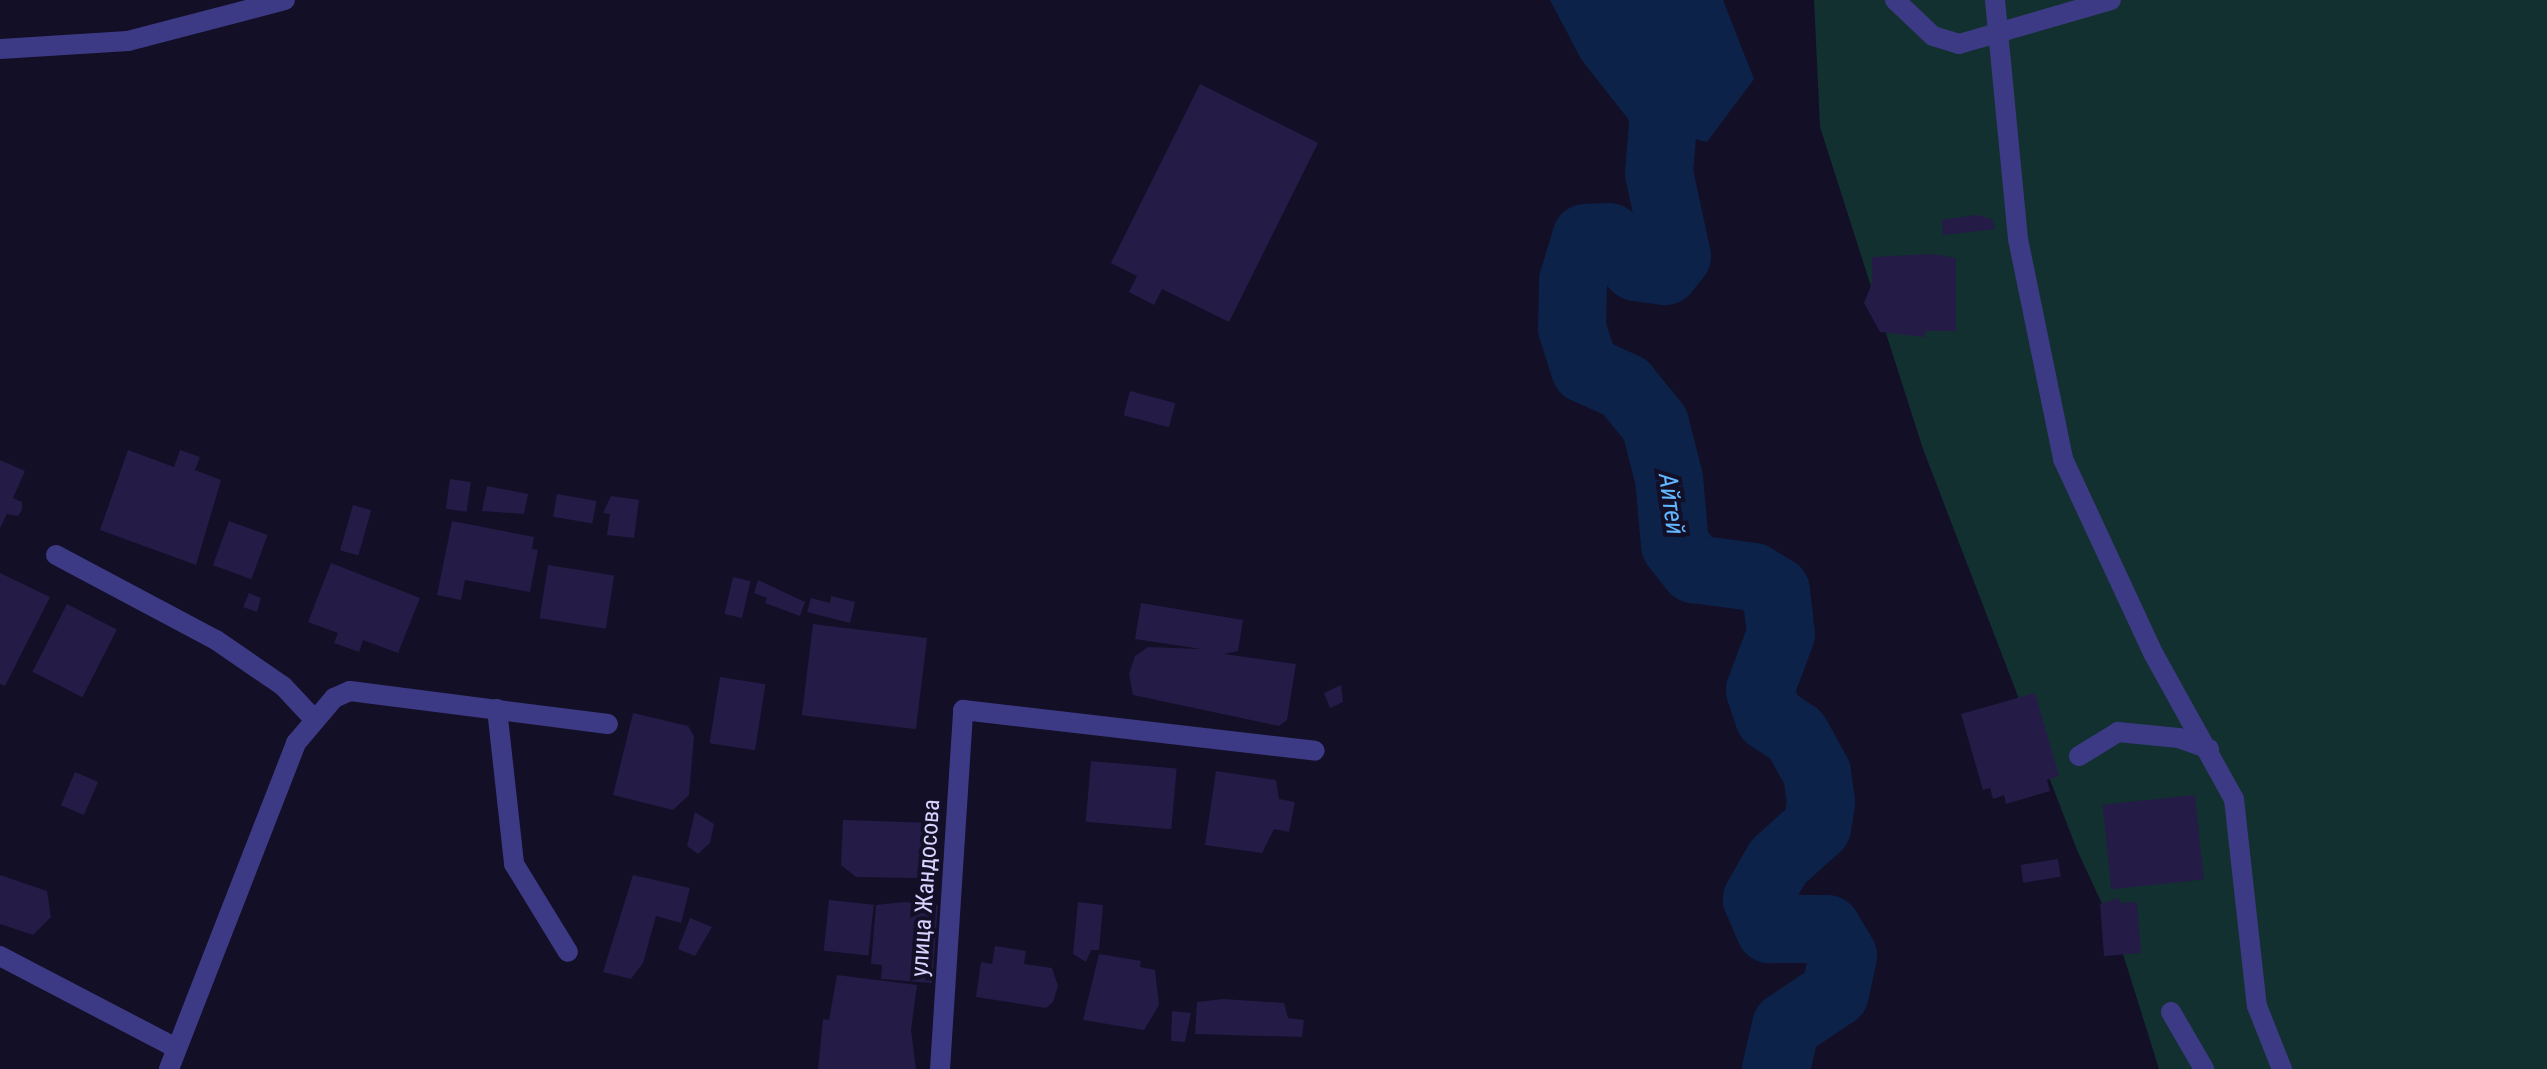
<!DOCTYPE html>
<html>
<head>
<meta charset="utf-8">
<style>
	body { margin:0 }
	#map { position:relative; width:2547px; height:1069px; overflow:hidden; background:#130f26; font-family:"Roboto Condensed",sans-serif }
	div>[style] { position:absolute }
	.green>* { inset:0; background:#12302f }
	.water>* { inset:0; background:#0c2248 }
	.river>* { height:68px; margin:-34px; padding:0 34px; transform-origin:34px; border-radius:34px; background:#0c2248 }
	.building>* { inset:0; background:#241b47; transform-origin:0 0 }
	.service>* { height:20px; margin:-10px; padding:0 10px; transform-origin:10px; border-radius:10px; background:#3d3a85 }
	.minor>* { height:20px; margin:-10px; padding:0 10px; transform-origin:10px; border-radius:10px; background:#3d3a85 }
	span { translate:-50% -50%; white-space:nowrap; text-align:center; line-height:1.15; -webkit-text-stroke:8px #130f26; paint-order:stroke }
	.street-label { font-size:24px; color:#d9d4ff }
	.water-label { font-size:26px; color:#62b6ff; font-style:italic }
</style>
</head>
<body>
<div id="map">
	<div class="green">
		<div style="clip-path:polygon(1814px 0,2547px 0,2547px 1069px,2159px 1069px,2118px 938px,2077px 850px,1923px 449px,1820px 127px)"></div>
	</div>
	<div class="water">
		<div style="clip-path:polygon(1550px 0,1723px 0,1754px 79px,1707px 142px,1632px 124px,1581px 59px)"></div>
	</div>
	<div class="river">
		<div style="left:1640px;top:0;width:93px;rotate:73.7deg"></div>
		<div style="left:1666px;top:89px;width:84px;rotate:94.8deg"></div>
		<div style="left:1659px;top:173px;width:85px;rotate:77.8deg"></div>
		<div style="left:1677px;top:256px;width:19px;rotate:129deg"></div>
		<div style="left:1665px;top:271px;width:29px;rotate:-172deg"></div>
		<div style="left:1636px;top:267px;width:40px;rotate:-132deg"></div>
		<div style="left:1609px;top:237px;width:23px;rotate:178deg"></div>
		<div style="left:1586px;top:238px;width:45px;rotate:106.8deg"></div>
		<div style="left:1573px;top:281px;width:47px;rotate:91.2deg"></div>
		<div style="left:1572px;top:328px;width:43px;rotate:72.4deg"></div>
		<div style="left:1585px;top:369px;width:44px;rotate:24.2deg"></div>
		<div style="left:1625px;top:387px;width:48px;rotate:51deg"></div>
		<div style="left:1655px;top:424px;width:56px;rotate:75.5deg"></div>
		<div style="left:1669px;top:478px;width:67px;rotate:84.9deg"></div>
		<div style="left:1675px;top:545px;width:31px;rotate:52deg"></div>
		<div style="left:1694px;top:569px;width:60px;rotate:7.7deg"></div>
		<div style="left:1753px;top:577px;width:27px;rotate:31deg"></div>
		<div style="left:1776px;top:591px;width:43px;rotate:83.4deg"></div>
		<div style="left:1781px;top:634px;width:60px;rotate:110.6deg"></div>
		<div style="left:1760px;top:690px;width:28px;rotate:72deg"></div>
		<div style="left:1769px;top:717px;width:32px;rotate:34deg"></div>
		<div style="left:1796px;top:735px;width:43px;rotate:61.1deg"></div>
		<div style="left:1817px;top:773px;width:30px;rotate:82deg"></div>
		<div style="left:1821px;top:803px;width:24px;rotate:99deg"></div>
		<div style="left:1817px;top:827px;width:52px;rotate:138.1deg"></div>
		<div style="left:1778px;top:862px;width:43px;rotate:119.6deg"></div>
		<div style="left:1757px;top:899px;width:33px;rotate:67deg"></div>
		<div style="left:1770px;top:929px;width:57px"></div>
		<div style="left:1827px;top:929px;width:31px;rotate:59deg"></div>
		<div style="left:1843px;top:956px;width:38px;rotate:102deg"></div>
		<div style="left:1835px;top:993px;width:59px;rotate:146deg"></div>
		<div style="left:1786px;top:1026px;width:44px;rotate:103.1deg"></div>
	</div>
	<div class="building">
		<div style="clip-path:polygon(1200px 84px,1318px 143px,1229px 322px,1162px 289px,1154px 305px,1129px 292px,1137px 276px,1111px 263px)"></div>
		<div style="clip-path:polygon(1976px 215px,1992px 219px,1995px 229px,1943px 235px,1942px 220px)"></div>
		<div style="clip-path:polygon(1933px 254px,1956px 258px,1956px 331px,1925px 331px,1925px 337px,1880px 332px,1864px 303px,1872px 283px,1872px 257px)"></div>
		<div style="left:1130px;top:391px;width:47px;height:25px;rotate:15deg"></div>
		<div style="clip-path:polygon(128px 450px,174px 467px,180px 450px,200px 457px,195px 470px,221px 480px,196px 565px,100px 530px)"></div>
		<div style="clip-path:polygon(0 460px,25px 471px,13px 498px,22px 502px,22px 510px,18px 516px,7px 514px,0 528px)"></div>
		<div style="left:450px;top:479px;width:21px;height:30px;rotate:8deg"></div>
		<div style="clip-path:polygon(487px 486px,528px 494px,524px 514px,482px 511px)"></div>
		<div style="left:557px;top:494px;width:40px;height:23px;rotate:10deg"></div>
		<div style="clip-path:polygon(611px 496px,639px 500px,634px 538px,607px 535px,610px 514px,603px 513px)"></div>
		<div style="left:353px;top:505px;width:19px;height:47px;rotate:16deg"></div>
		<div style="left:229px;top:521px;width:41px;height:47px;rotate:20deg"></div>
		<div style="clip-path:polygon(452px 521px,534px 537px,532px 549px,538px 550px,530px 592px,465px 580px,461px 600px,437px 595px)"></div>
		<div style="clip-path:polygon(331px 563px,420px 598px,398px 653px,363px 640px,359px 652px,334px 643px,338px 633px,308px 622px)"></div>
		<div style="left:548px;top:565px;width:67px;height:54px;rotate:9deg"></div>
		<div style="clip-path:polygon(0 573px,50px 597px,5px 686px,0 684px)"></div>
		<div style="left:733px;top:577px;width:18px;height:38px;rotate:13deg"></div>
		<div style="clip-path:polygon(758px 580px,805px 602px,800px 616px,765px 603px,767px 598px,754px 593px)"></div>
		<div style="clip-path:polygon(249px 593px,261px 598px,257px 612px,243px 607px)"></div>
		<div style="clip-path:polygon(831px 596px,855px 602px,850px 623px,807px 612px,811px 598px,830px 603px)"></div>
		<div style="clip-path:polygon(1141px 603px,1243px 620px,1238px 651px,1224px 654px,1296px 664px,1287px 720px,1279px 726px,1133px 695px,1129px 674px,1135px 656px,1148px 647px,1201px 649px,1135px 639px)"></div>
		<div style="left:67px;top:604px;width:56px;height:76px;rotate:27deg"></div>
		<div style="left:813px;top:624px;width:115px;height:92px;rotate:7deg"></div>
		<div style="left:720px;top:677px;width:46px;height:67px;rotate:9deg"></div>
		<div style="clip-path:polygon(1341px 685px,1343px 702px,1330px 708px,1324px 693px)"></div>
		<div style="clip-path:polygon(2035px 693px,2059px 776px,2047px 780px,2050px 791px,2006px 804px,2004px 795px,1993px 799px,1990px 788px,1983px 790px,1961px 714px)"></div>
		<div style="clip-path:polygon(633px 713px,688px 726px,694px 736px,689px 795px,673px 810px,613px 795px)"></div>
		<div style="left:1091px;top:761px;width:86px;height:61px;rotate:5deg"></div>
		<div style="clip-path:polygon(1216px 771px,1276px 780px,1279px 799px,1295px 802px,1289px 832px,1274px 829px,1262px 853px,1205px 845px)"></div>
		<div style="left:75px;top:772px;width:25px;height:36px;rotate:23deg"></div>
		<div style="left:2195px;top:795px;width:85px;height:93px;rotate:84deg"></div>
		<div style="clip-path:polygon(695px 812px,714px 824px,710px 843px,698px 854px,687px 846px)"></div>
		<div style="clip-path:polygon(843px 820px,933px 823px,931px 871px,918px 878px,856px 877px,841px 865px)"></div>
		<div style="left:2058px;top:859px;width:18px;height:38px;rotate:81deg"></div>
		<div style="clip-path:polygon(0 875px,47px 891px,51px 917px,33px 935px,0 924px)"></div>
		<div style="clip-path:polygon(633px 875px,690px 888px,681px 923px,656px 916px,643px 963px,631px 979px,603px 972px)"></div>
		<div style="clip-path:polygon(2119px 898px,2120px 903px,2137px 902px,2141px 953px,2104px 956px,2100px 904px)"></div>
		<div style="left:829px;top:900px;width:45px;height:51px;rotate:6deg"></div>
		<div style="clip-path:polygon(904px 902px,938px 905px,932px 983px,881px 979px,882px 965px,871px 964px,876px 905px)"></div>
		<div style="clip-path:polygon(1078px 902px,1103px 905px,1099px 950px,1091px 950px,1086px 962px,1073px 954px)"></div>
		<div style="clip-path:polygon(690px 918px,712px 927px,695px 956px,678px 949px)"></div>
		<div style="clip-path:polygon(995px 946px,1026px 951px,1024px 964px,1052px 968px,1058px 986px,1053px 1002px,1046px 1008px,976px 997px,981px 962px,992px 964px)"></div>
		<div style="clip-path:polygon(1099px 954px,1141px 961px,1140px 967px,1155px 970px,1159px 1005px,1144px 1030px,1083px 1020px)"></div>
		<div style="clip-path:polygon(837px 975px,917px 985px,911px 1030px,916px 1069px,818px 1069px,823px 1019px,829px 1020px)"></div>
		<div style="clip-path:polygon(1224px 999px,1284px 1003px,1288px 1018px,1304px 1020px,1302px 1037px,1195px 1034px,1197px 1002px)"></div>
		<div style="clip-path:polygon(1172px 1011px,1191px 1013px,1185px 1042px,1171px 1041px)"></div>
	</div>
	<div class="service">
		<div style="left:0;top:49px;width:128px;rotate:-3.6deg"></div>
		<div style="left:128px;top:41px;width:162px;rotate:-14.6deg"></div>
	</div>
	<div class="minor">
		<div style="left:1895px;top:0;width:52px;rotate:43.5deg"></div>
		<div style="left:1933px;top:36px;width:27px;rotate:17deg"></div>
		<div style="left:1959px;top:44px;width:158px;rotate:-16.1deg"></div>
		<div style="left:1995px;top:0;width:240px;rotate:84.5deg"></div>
		<div style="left:2018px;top:239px;width:225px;rotate:78.4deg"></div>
		<div style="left:2063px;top:459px;width:214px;rotate:65.1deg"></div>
		<div style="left:2153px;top:653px;width:167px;rotate:61deg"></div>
		<div style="left:2234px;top:799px;width:208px;rotate:83.7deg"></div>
		<div style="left:2257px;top:1006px;width:68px;rotate:68.4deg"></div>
		<div style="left:56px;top:555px;width:181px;rotate:28deg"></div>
		<div style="left:216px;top:640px;width:81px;rotate:34.5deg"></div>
		<div style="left:283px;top:686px;width:45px;rotate:46.8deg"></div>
		<div style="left:497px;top:709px;width:156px;rotate:83.7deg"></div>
		<div style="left:514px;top:864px;width:103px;rotate:58.5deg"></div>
		<div style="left:2079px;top:756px;width:46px;rotate:-31.6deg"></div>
		<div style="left:2118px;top:732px;width:61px;rotate:5.6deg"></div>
		<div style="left:2179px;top:738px;width:32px;rotate:20deg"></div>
		<div style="left:0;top:956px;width:199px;rotate:27.6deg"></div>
		<div style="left:2171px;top:1012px;width:66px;rotate:59.9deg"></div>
		<div style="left:169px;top:1069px;width:350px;rotate:-68.7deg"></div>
		<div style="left:296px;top:743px;width:59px;rotate:-49.8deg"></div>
		<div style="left:334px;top:698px;width:17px;rotate:-24deg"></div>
		<div style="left:350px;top:691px;width:260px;rotate:7.3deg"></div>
		<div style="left:940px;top:1069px;width:360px;rotate:-86.3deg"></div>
		<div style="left:963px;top:710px;width:354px;rotate:6.6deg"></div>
	</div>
	<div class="street-label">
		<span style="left:926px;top:888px;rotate:-86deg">улица Жандосова</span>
	</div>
	<div class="water-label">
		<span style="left:1671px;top:504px;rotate:82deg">Айтей</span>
	</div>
</div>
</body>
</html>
